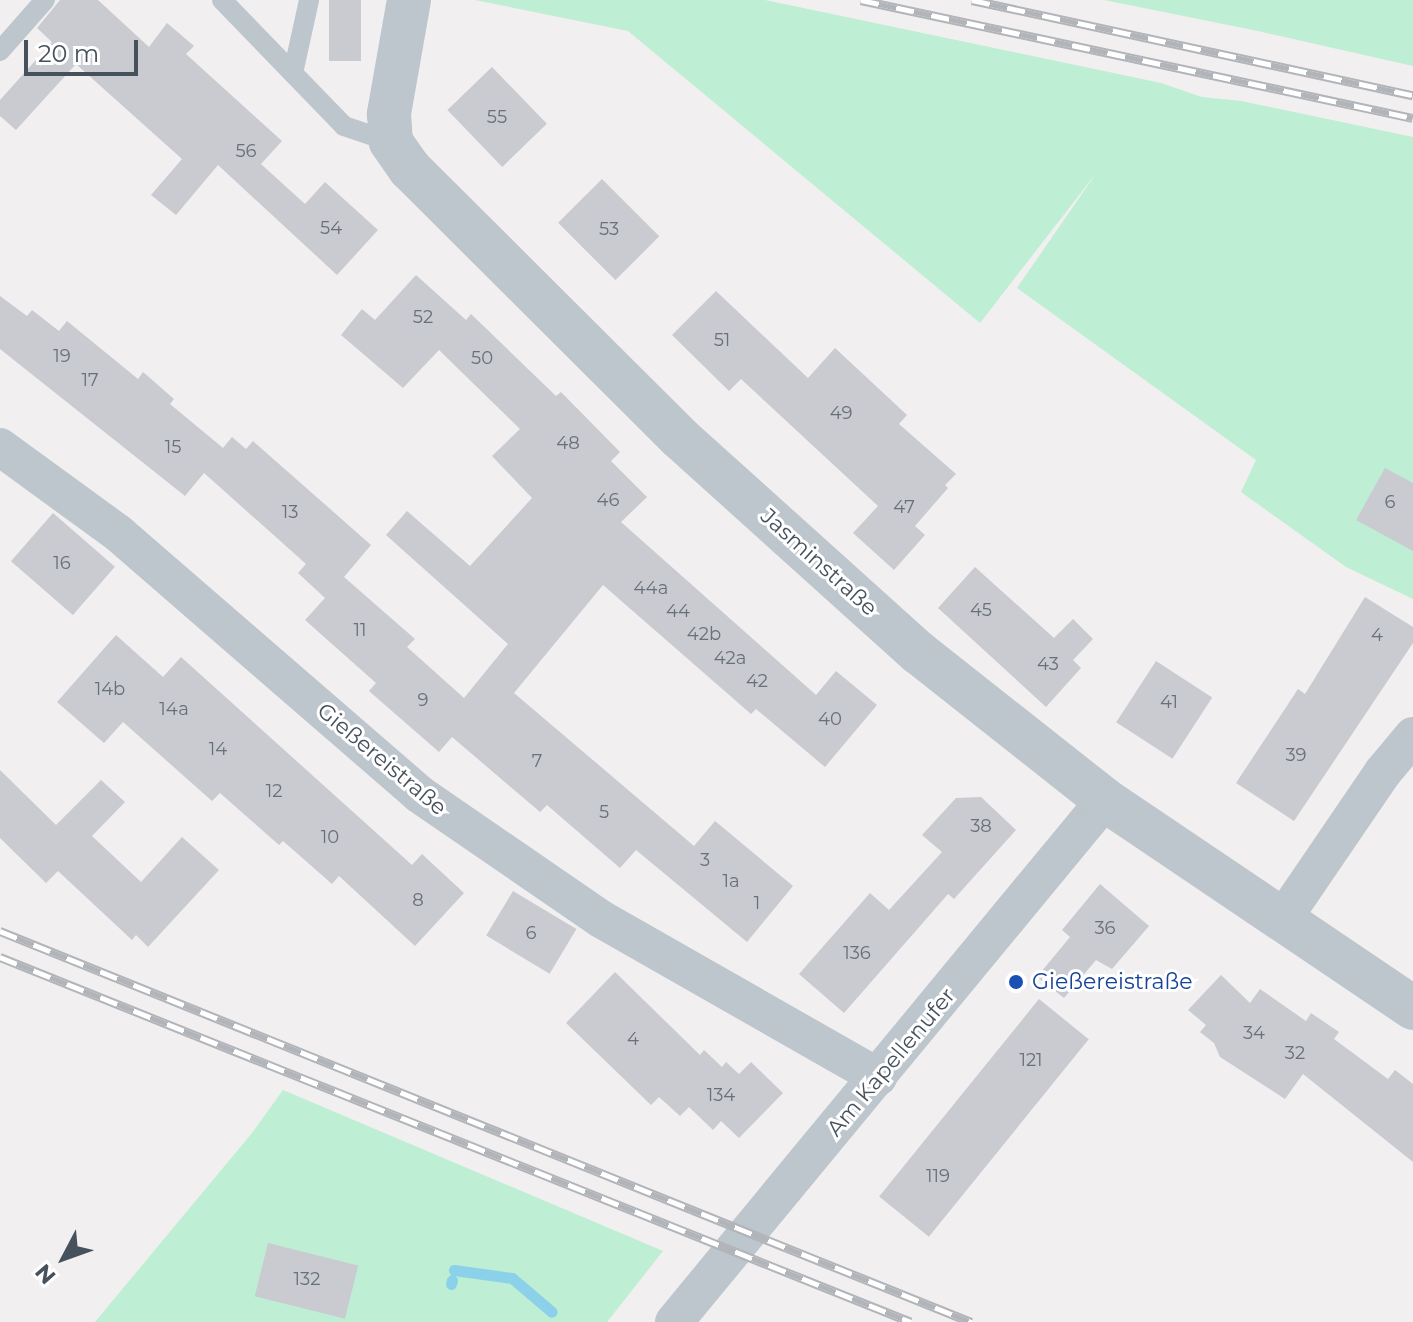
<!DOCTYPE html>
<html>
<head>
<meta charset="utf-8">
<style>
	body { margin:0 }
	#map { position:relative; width:1413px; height:1322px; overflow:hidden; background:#f1efef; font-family:Montserrat,sans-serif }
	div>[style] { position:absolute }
	.green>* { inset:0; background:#beeed3 }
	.stream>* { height:11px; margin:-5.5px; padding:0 5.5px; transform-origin:5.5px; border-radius:5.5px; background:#8cd1ea }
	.building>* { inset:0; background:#c9cbd1; transform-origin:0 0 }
	.service>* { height:20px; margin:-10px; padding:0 10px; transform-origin:10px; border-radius:10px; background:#bdc5cd }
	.minor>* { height:38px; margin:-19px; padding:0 19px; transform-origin:19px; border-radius:19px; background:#bdc5cd }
	.tertiary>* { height:44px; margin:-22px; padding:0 22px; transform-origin:22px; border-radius:22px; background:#bdc5cd }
	.rail>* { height:9px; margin-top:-4.5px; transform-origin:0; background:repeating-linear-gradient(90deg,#fff 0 18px,#b1b4b9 0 36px); box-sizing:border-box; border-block:2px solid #b1b4b9 }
	.dots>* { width:22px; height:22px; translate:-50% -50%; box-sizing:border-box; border:4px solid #fff; border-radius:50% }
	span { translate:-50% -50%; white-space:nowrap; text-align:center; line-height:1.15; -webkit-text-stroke:6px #fff; paint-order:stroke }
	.number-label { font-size:18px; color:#687079 }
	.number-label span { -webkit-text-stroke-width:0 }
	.street-label { font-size:22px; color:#47515c }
	.transit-label { font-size:22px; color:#164399 }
	.left { translate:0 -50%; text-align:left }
	.north { position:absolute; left:24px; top:1218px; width:80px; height:80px; -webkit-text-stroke:6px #fff; paint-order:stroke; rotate:229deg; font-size:22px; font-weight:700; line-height:32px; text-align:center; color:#47515c }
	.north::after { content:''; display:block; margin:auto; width:28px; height:36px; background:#47515c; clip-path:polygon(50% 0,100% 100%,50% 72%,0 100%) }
	.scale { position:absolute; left:24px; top:40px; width:114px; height:36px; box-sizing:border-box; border:4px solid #47515c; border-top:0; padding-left:10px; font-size:24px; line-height:28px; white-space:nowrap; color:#47515c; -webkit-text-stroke:6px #fff; paint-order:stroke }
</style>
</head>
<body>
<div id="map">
	<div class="green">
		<div style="clip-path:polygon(475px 0,765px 0,1161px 83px,1202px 97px,1241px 101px,1413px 137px,1413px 599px,1346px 567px,1241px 492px,1256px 460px,1017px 288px,1097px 172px,980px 323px,628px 31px)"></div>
		<div style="clip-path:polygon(1104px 0,1413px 0,1413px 66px,1258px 31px)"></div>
		<div style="clip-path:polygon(283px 1090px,663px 1251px,607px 1322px,95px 1322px,252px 1133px)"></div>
	</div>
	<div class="stream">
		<div style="left:454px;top:1270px;width:59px;rotate:7.9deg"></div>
		<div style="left:512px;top:1278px;width:52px;rotate:40.4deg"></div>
		<div style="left:451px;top:1284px;width:4px;rotate:-76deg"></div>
	</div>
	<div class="building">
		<div style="clip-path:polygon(60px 0,98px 0,149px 47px,167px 23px,194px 46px,186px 54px,282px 141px,261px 164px,305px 204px,325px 182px,378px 230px,337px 275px,218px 165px,176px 215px,151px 195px,182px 159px,76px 64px,16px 130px,0 116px,0 100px,52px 42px,37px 28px)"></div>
		<div style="left:329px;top:0;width:32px;height:61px"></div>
		<div style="left:492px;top:67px;width:79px;height:62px;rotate:46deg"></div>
		<div style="left:602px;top:179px;width:81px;height:62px;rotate:45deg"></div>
		<div style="clip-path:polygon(416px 275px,466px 320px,471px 314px,556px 396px,561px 392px,620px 452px,611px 461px,647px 497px,621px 522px,816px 695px,836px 671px,877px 705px,825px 767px,756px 709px,751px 714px,603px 585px,514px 693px,694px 846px,715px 821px,793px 886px,747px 942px,636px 850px,620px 868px,547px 805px,540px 812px,452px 737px,439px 752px,369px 691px,376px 683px,305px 620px,325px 598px,298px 573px,306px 564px,204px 473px,185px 496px,0 349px,0 296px,27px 316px,32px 310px,59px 331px,67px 321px,138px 379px,143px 372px,174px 399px,170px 404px,223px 448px,232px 437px,246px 449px,253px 441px,371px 545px,344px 577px,415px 639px,407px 647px,464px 698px,508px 644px,386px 535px,407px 511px,470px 566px,532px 498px,492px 456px,520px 429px,439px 350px,403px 388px,341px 335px,362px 309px,375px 320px)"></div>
		<div style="clip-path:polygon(716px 291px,808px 378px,835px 348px,907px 415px,899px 424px,956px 474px,945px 485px,948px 488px,915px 526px,925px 535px,894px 570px,853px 533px,878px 506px,741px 379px,729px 391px,672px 335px)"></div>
		<div style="clip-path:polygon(1385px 468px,1413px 483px,1413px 551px,1356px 520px)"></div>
		<div style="left:53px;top:513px;width:82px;height:64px;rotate:41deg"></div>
		<div style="clip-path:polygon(975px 567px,1054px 638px,1073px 619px,1093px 639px,1073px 660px,1081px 668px,1046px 707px,938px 608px)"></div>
		<div style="clip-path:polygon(1365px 597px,1413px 627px,1413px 643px,1294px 821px,1236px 783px,1298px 689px,1305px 694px)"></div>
		<div style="clip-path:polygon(116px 635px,163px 677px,181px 657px,412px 865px,422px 854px,464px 893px,415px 946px,339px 876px,332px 884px,283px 841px,279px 845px,220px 793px,212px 801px,123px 722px,104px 743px,57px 702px)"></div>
		<div style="left:1156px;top:661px;width:67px;height:73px;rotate:33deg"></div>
		<div style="clip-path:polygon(0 770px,56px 825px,101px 780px,125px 802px,92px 836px,141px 882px,182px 837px,219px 870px,148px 947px,136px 935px,132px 940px,58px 871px,46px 883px,0 838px)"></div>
		<div style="clip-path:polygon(981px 797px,1016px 830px,954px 899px,948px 894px,844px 1013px,799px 974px,870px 893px,889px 910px,942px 852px,922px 835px,956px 798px)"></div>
		<div style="clip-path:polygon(1100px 884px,1149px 926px,1112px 969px,1096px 960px,1064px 998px,1037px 977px,1070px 937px,1062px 930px)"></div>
		<div style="left:513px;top:891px;width:74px;height:52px;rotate:31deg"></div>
		<div style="clip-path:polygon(615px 972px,700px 1055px,704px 1050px,722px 1067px,726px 1062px,739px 1074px,751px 1062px,783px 1093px,739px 1138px,721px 1121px,713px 1130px,689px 1107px,680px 1116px,659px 1097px,651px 1105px,566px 1023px)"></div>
		<div style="clip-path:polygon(1221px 975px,1250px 1003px,1260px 989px,1306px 1021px,1311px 1013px,1339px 1032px,1334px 1039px,1388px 1079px,1395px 1070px,1413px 1084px,1413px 1162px,1303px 1074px,1285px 1099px,1220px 1057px,1214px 1043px,1200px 1032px,1206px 1025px,1188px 1010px)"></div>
		<div style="left:1039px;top:999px;width:64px;height:254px;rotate:39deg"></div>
		<div style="left:268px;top:1243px;width:93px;height:55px;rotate:14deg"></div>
	</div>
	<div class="service">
		<div style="left:222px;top:0;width:175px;rotate:45.9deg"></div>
		<div style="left:344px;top:126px;width:50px;rotate:18.8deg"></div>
		<div style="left:0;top:51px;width:68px;rotate:-48.6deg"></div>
		<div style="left:293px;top:73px;width:75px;rotate:-77.6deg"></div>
	</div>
	<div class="minor">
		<div style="left:0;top:447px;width:146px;rotate:36.1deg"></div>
		<div style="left:118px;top:533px;width:398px;rotate:40.9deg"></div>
		<div style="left:419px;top:794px;width:221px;rotate:34.5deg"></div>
		<div style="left:601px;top:919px;width:319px;rotate:29.7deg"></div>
		<div style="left:1282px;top:920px;width:179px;rotate:-55.7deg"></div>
		<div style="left:1383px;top:772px;width:47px;rotate:-50.2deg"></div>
		<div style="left:674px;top:1322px;width:677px;rotate:-50.45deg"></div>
	</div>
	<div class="tertiary">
		<div style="left:409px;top:0;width:116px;rotate:100deg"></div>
		<div style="left:389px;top:114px;width:28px;rotate:86deg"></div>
		<div style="left:391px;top:142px;width:33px;rotate:55deg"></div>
		<div style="left:410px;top:169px;width:381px;rotate:44.9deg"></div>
		<div style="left:680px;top:438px;width:321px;rotate:42deg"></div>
		<div style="left:919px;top:653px;width:237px;rotate:38.3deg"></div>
		<div style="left:1105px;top:800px;width:372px;rotate:34deg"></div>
	</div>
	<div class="rail">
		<div style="left:861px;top:0;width:564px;rotate:12.07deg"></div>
		<div style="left:972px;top:0;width:451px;rotate:12.2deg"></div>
		<div style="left:0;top:931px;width:1047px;rotate:21.93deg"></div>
		<div style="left:0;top:957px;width:981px;rotate:21.83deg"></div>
	</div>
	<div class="dots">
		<div style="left:1016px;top:982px;background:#1a4fb4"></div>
	</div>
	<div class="number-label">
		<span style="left:497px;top:117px">55</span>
		<span style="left:246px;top:151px">56</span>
		<span style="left:331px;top:228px">54</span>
		<span style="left:609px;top:229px">53</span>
		<span style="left:423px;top:317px">52</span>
		<span style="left:722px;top:340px">51</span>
		<span style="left:62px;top:356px">19</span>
		<span style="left:482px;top:358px">50</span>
		<span style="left:90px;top:380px">17</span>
		<span style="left:841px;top:413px">49</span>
		<span style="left:568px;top:443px">48</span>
		<span style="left:173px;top:447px">15</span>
		<span style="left:608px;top:500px">46</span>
		<span style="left:1390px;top:502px">6</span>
		<span style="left:904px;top:507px">47</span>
		<span style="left:290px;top:512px">13</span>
		<span style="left:62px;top:563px">16</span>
		<span style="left:651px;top:588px">44a</span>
		<span style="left:981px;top:610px">45</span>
		<span style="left:678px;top:611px">44</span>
		<span style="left:360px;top:630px">11</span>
		<span style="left:704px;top:634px">42b</span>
		<span style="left:1377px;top:635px">4</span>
		<span style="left:730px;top:658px">42a</span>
		<span style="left:1048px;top:664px">43</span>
		<span style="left:757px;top:681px">42</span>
		<span style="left:110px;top:689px">14b</span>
		<span style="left:423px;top:700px">9</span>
		<span style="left:1169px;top:702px">41</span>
		<span style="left:174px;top:709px">14a</span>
		<span style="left:830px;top:719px">40</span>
		<span style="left:218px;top:749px">14</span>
		<span style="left:1296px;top:755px">39</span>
		<span style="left:537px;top:761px">7</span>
		<span style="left:274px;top:791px">12</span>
		<span style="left:604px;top:812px">5</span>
		<span style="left:981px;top:826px">38</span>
		<span style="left:330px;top:837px">10</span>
		<span style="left:705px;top:860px">3</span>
		<span style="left:731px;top:881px">1a</span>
		<span style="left:418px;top:900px">8</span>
		<span style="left:757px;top:903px">1</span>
		<span style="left:1105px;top:928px">36</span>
		<span style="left:531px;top:933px">6</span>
		<span style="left:857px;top:953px">136</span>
		<span style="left:1254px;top:1033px">34</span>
		<span style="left:633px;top:1039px">4</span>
		<span style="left:1295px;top:1053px">32</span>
		<span style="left:1031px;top:1060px">121</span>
		<span style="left:721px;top:1095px">134</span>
		<span style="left:938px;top:1176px">119</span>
		<span style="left:307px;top:1279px">132</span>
	</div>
	<div class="street-label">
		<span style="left:819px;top:562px;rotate:42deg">Jasminstraße</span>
		<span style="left:382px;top:759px;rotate:40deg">Gießereistraße</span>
		<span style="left:891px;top:1062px;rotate:-50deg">Am Kapellenufer</span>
	</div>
	<div class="transit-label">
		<span class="left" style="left:1032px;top:982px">Gießereistraße</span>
	</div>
	<div class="north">N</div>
	<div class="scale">20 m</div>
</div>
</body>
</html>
